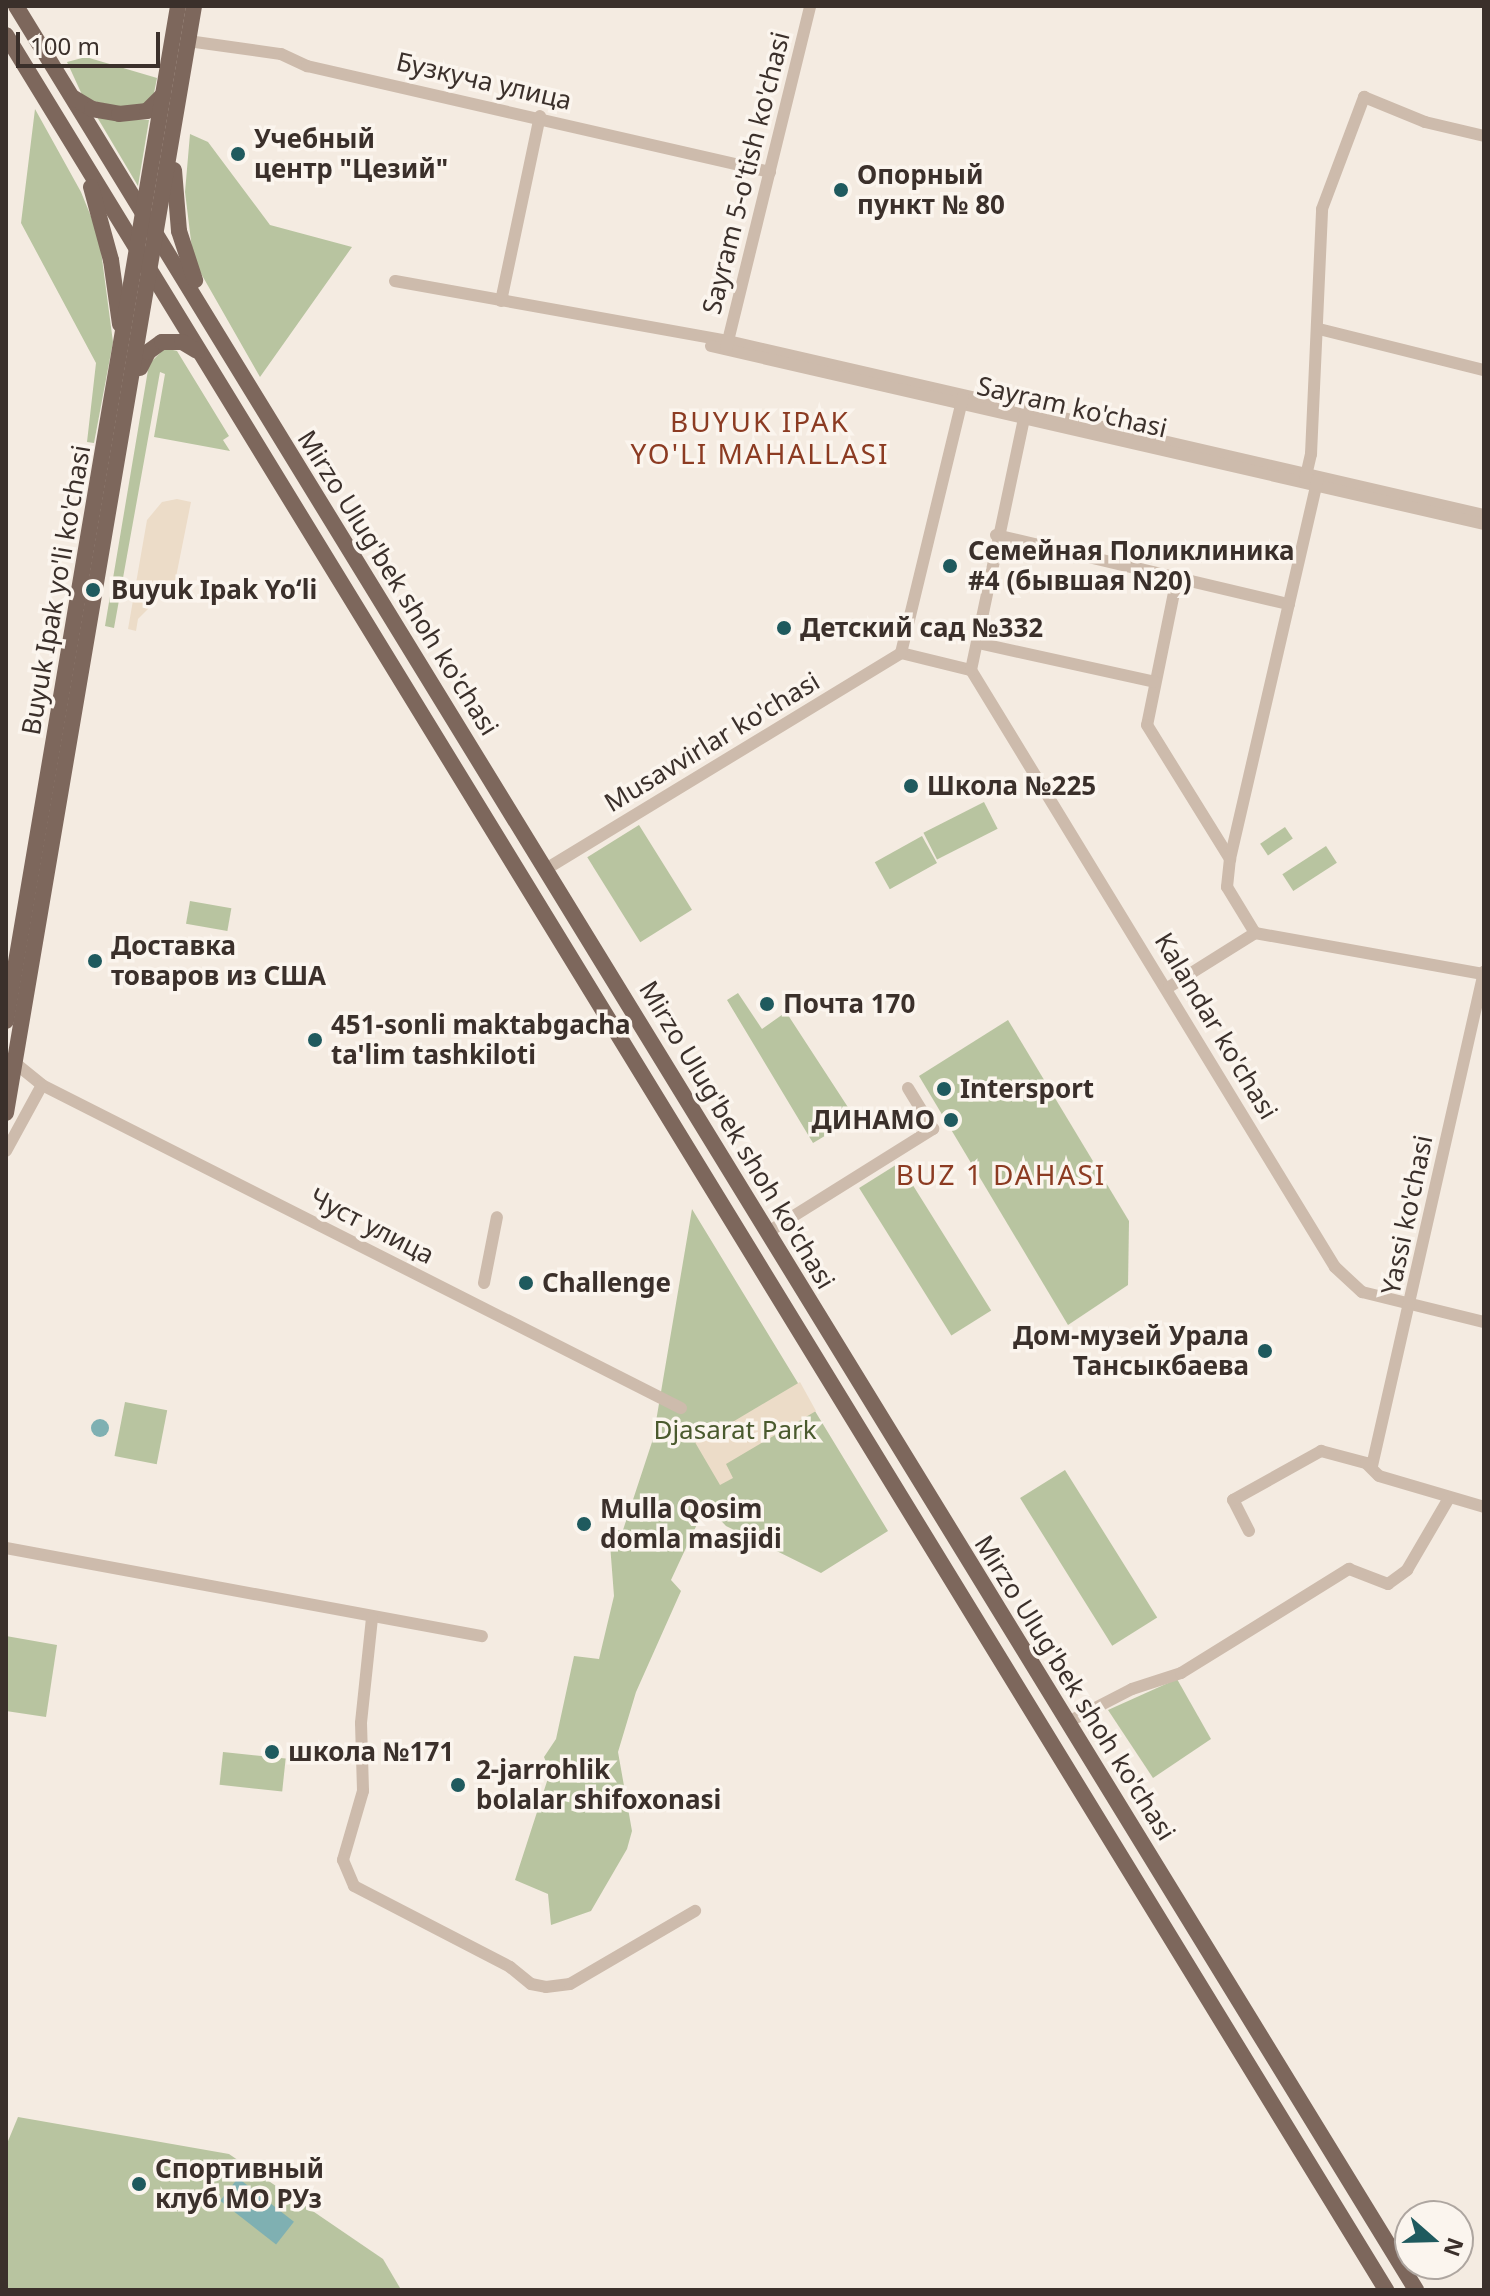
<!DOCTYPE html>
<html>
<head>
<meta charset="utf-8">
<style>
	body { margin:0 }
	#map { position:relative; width:1490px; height:2296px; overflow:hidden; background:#f4ebe1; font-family:"Noto Sans",sans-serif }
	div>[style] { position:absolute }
	.green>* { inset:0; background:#b8c4a0; transform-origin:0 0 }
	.plaza>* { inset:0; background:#ecdcc8 }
	.water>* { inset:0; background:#7fb0b2; transform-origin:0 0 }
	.round { border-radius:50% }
	.minor>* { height:12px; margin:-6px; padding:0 6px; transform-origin:6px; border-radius:6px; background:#cdbbac }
	.major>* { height:16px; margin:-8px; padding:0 8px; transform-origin:8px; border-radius:8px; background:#7d675c }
	.dots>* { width:22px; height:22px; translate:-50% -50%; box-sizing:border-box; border:4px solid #fbf5ee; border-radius:50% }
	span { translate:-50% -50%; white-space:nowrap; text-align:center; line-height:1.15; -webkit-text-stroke:7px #fbf5ee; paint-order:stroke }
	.street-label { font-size:26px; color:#3b302b }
	.poi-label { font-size:26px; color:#3b302b; font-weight:700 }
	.left { translate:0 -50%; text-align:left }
	.right { translate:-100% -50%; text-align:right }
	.park-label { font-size:26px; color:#4a5a2e }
	.neighbourhood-label { font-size:28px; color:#8c3b22; letter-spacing:2px }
	.frame { position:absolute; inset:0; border:8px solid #3b302b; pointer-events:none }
	.north { position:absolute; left:1394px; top:2200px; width:80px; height:80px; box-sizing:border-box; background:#fbf5ee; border:2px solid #aea6a0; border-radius:50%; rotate:110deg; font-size:22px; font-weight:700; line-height:32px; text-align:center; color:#3b302b }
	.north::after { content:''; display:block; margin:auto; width:28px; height:36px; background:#1f5a5e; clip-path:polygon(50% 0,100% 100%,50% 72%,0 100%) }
	.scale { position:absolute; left:16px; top:32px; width:144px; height:36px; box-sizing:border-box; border:4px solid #3b302b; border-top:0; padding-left:10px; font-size:24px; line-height:28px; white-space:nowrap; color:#3b302b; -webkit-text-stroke:6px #fbf5ee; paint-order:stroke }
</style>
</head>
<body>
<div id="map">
	<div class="green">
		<div style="clip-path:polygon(86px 57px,157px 78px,154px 93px,143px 105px,124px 108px,84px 99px,67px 62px)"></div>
		<div style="clip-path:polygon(35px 109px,81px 192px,99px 236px,113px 342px,94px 443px,87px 442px,96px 363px,21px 223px)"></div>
		<div style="clip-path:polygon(97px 117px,149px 120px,138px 186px)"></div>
		<div style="clip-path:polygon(190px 134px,208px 142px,270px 225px,352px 247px,260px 377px,199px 270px,192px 249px,185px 192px)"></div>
		<div style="clip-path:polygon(165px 348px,177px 351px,229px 436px,223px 440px,230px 451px,154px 437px,165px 374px,160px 372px,114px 628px,105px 626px,149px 364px)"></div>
		<div style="left:984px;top:802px;width:30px;height:68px;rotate:63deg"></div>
		<div style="left:639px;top:825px;width:100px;height:61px;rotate:58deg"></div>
		<div style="left:1285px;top:827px;width:14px;height:30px;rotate:56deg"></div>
		<div style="left:922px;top:836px;width:31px;height:54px;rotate:61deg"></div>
		<div style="left:1326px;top:846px;width:20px;height:52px;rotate:57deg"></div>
		<div style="left:190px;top:901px;width:42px;height:23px;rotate:10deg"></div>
		<div style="clip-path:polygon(738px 993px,762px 1029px,786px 1012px,855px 1118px,813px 1143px,727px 1000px)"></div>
		<div style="clip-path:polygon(1008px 1020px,1129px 1221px,1128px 1285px,1068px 1325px,919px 1076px)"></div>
		<div style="left:899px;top:1163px;width:174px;height:47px;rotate:58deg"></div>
		<div style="clip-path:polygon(692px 1209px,888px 1531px,821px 1573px,726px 1526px,706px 1505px,671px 1580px,681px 1591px,636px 1692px,618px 1752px,632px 1831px,627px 1849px,591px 1911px,551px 1925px,548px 1894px,515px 1880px,550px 1772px,544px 1757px,556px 1739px,574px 1656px,599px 1659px,614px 1596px,609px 1531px,623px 1530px,653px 1439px)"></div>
		<div style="left:125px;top:1402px;width:43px;height:55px;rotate:11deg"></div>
		<div style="left:1065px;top:1470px;width:174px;height:53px;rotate:58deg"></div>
		<div style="clip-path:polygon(6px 1636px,57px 1645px,46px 1717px,6px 1711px)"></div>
		<div style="clip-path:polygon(1177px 1679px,1211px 1739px,1153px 1778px,1108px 1710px)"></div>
		<div style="left:223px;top:1752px;width:63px;height:33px;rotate:6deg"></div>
		<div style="clip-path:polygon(18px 2117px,229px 2154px,383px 2259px,400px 2288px,6px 2290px,6px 2146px)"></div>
	</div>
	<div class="plaza">
		<div style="clip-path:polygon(177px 499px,191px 502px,175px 582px,138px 619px,136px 631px,128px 629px,147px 520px,162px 502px)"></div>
		<div style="clip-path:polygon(800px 1382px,816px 1411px,726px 1464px,733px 1478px,720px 1485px,689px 1432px,696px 1424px,699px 1421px,709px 1436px)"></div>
	</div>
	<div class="water">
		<div class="round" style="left:91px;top:1419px;width:18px;height:18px"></div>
		<div style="left:238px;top:2178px;width:71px;height:29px;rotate:38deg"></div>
	</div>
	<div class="minor">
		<div style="left:188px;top:41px;width:94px;rotate:8deg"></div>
		<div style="left:281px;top:54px;width:29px;rotate:25deg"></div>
		<div style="left:307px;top:66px;width:475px;rotate:12.9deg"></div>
		<div style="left:395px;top:281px;width:338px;rotate:10.2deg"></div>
		<div style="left:728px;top:341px;width:776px;rotate:12.96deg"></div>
		<div style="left:501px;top:301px;width:189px;rotate:-78.1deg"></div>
		<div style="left:1319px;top:329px;width:170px;rotate:14deg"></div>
		<div style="left:711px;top:346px;width:793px;rotate:12.97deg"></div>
		<div style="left:726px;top:349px;width:353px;rotate:-76.2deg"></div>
		<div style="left:1305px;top:480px;width:27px;rotate:-77deg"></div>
		<div style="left:1311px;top:454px;width:245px;rotate:-87.4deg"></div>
		<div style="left:1322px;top:209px;width:120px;rotate:-69.4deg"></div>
		<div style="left:1364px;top:97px;width:66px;rotate:22.3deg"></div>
		<div style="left:1425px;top:122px;width:61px;rotate:13.3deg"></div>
		<div style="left:996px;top:535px;width:301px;rotate:13.3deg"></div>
		<div style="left:1177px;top:578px;width:150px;rotate:101.5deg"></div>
		<div style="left:1147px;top:725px;width:158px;rotate:58.2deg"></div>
		<div style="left:978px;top:643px;width:181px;rotate:12.4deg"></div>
		<div style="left:901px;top:653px;width:72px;rotate:13.7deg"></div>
		<div style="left:971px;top:670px;width:699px;rotate:58.63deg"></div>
		<div style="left:1335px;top:1267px;width:37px;rotate:43deg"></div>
		<div style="left:1362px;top:1292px;width:126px;rotate:13.8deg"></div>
		<div style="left:901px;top:653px;width:264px;rotate:-76.4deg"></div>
		<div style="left:971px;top:670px;width:263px;rotate:-78.1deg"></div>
		<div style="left:546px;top:869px;width:416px;rotate:-31.3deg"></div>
		<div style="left:1255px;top:933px;width:54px;rotate:-121.3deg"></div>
		<div style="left:1227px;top:887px;width:28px;rotate:-84deg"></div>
		<div style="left:1230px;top:859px;width:390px;rotate:-77deg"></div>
		<div style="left:1255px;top:933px;width:233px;rotate:10.2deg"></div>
		<div style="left:1169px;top:987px;width:102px;rotate:-32.1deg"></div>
		<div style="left:15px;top:1063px;width:35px;rotate:39deg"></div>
		<div style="left:42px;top:1085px;width:716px;rotate:26.82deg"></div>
		<div style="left:6px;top:1151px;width:75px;rotate:-61.4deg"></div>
		<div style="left:768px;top:1232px;width:195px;rotate:-32deg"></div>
		<div style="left:933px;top:1129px;width:48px;rotate:-121.4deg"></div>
		<div style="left:484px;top:1283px;width:67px;rotate:-78.9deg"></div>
		<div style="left:1372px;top:1466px;width:507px;rotate:-77.23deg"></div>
		<div style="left:1249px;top:1531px;width:35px;rotate:-117deg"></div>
		<div style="left:1233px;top:1500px;width:101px;rotate:-29.1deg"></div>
		<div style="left:1321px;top:1451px;width:47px;rotate:14.9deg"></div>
		<div style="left:1366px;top:1463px;width:18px;rotate:45deg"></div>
		<div style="left:1379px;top:1476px;width:109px;rotate:16.4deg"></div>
		<div style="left:6px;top:1548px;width:484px;rotate:10.5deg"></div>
		<div style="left:372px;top:1618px;width:106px;rotate:96deg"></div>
		<div style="left:361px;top:1723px;width:68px;rotate:88.3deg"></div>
		<div style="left:363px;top:1791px;width:72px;rotate:106.2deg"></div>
		<div style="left:343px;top:1860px;width:28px;rotate:67deg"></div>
		<div style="left:354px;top:1886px;width:176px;rotate:27.4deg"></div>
		<div style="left:510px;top:1967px;width:27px;rotate:39deg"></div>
		<div style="left:531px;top:1984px;width:15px;rotate:11deg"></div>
		<div style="left:546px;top:1987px;width:24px;rotate:-7deg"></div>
		<div style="left:570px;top:1984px;width:145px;rotate:-30.3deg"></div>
		<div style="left:1068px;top:1722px;width:72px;rotate:-27.3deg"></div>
		<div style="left:1132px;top:1689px;width:52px;rotate:-18.1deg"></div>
		<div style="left:1181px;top:1673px;width:198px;rotate:-31.8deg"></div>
		<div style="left:1349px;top:1569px;width:42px;rotate:21deg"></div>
		<div style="left:1388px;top:1584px;width:24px;rotate:-36deg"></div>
		<div style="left:1407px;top:1570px;width:83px;rotate:-59.7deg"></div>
	</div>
	<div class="major">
		<div style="left:16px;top:6px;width:2679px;rotate:58.49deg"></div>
		<div style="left:6px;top:35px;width:2644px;rotate:58.53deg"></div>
		<div style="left:74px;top:98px;width:21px;rotate:31deg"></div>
		<div style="left:92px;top:109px;width:27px;rotate:10deg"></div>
		<div style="left:119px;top:114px;width:28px;rotate:-6deg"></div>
		<div style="left:147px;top:111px;width:23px;rotate:-45deg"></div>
		<div style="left:174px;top:170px;width:61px;rotate:85.3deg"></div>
		<div style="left:179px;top:231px;width:52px;rotate:71.9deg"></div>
		<div style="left:91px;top:187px;width:76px;rotate:74.7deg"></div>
		<div style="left:111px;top:260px;width:65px;rotate:82deg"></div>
		<div style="left:140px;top:368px;width:18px;rotate:-63deg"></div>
		<div style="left:148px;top:352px;width:17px;rotate:-36deg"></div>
		<div style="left:162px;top:342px;width:20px"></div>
		<div style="left:182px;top:342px;width:17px;rotate:31deg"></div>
		<div style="left:6px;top:1021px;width:1029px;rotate:-80.38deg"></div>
		<div style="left:6px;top:1113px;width:1123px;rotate:-80.36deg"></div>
	</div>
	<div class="dots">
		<div style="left:238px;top:154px;background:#1f5a5e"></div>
		<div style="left:841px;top:190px;background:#1f5a5e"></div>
		<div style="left:950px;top:566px;background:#1f5a5e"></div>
		<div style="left:93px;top:590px;background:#1f5a5e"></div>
		<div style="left:784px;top:628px;background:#1f5a5e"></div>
		<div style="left:911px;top:786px;background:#1f5a5e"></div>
		<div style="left:95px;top:961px;background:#1f5a5e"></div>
		<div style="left:767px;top:1004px;background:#1f5a5e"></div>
		<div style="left:315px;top:1040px;background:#1f5a5e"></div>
		<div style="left:944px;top:1089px;background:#1f5a5e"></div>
		<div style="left:951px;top:1120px;background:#1f5a5e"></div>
		<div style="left:526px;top:1283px;background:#1f5a5e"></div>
		<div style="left:1265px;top:1351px;background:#1f5a5e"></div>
		<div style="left:584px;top:1524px;background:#1f5a5e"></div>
		<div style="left:272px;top:1752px;background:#1f5a5e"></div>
		<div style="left:458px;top:1785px;background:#1f5a5e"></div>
		<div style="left:139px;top:2184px;background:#1f5a5e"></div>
	</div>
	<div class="street-label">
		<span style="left:484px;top:81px;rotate:13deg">Бузкуча улица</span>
		<span style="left:746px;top:173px;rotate:-76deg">Sayram 5-o'tish ko'chasi</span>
		<span style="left:1072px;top:407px;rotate:13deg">Sayram ko'chasi</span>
		<span style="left:398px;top:583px;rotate:58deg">Mirzo Ulug'bek shoh ko'chasi</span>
		<span style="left:56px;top:590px;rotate:-80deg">Buyuk Ipak yo'li ko'chasi</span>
		<span style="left:712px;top:742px;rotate:-31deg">Musavvirlar ko'chasi</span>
		<span style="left:1216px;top:1026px;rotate:59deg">Kalandar ko'chasi</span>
		<span style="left:737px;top:1135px;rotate:59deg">Mirzo Ulug'bek shoh ko'chasi</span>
		<span style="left:1407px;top:1215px;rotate:-78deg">Yassi ko'chasi</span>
		<span style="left:372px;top:1226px;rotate:27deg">Чуст улица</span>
		<span style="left:1075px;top:1688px;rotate:58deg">Mirzo Ulug'bek shoh ko'chasi</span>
	</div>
	<div class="poi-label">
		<span class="left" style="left:254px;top:154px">Учебный<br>центр "Цезий"</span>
		<span class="left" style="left:857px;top:190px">Опорный<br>пункт № 80</span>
		<span class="left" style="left:968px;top:566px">Семейная Поликлиника<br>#4 (бывшая N20)</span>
		<span class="left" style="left:111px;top:590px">Buyuk Ipak Yoʻli</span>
		<span class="left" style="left:800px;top:628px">Детский сад №332</span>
		<span class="left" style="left:927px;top:786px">Школа №225</span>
		<span class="left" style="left:111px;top:961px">Доставка<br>товаров из США</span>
		<span class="left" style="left:783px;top:1004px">Почта 170</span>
		<span class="left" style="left:331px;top:1040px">451-sonli maktabgacha<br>ta'lim tashkiloti</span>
		<span class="left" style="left:960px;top:1089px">Intersport</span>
		<span class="right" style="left:935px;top:1120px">ДИНАМО</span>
		<span class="left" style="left:542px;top:1283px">Challenge</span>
		<span class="right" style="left:1249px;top:1351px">Дом-музей Урала<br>Тансыкбаева</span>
		<span class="left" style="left:600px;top:1524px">Mulla Qosim<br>domla masjidi</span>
		<span class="left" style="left:288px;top:1752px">школа №171</span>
		<span class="left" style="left:476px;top:1785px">2-jarrohlik<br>bolalar shifoxonasi</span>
		<span class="left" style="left:155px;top:2184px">Спортивный<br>клуб МО РУз</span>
	</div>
	<div class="park-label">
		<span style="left:735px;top:1430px">Djasarat Park</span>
	</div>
	<div class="neighbourhood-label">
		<span style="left:760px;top:437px">BUYUK IPAK<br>YO'LI MAHALLASI</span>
		<span style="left:1001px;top:1174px">BUZ 1 DAHASI</span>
	</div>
	<div class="frame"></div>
	<div class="north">N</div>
	<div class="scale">100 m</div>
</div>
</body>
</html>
